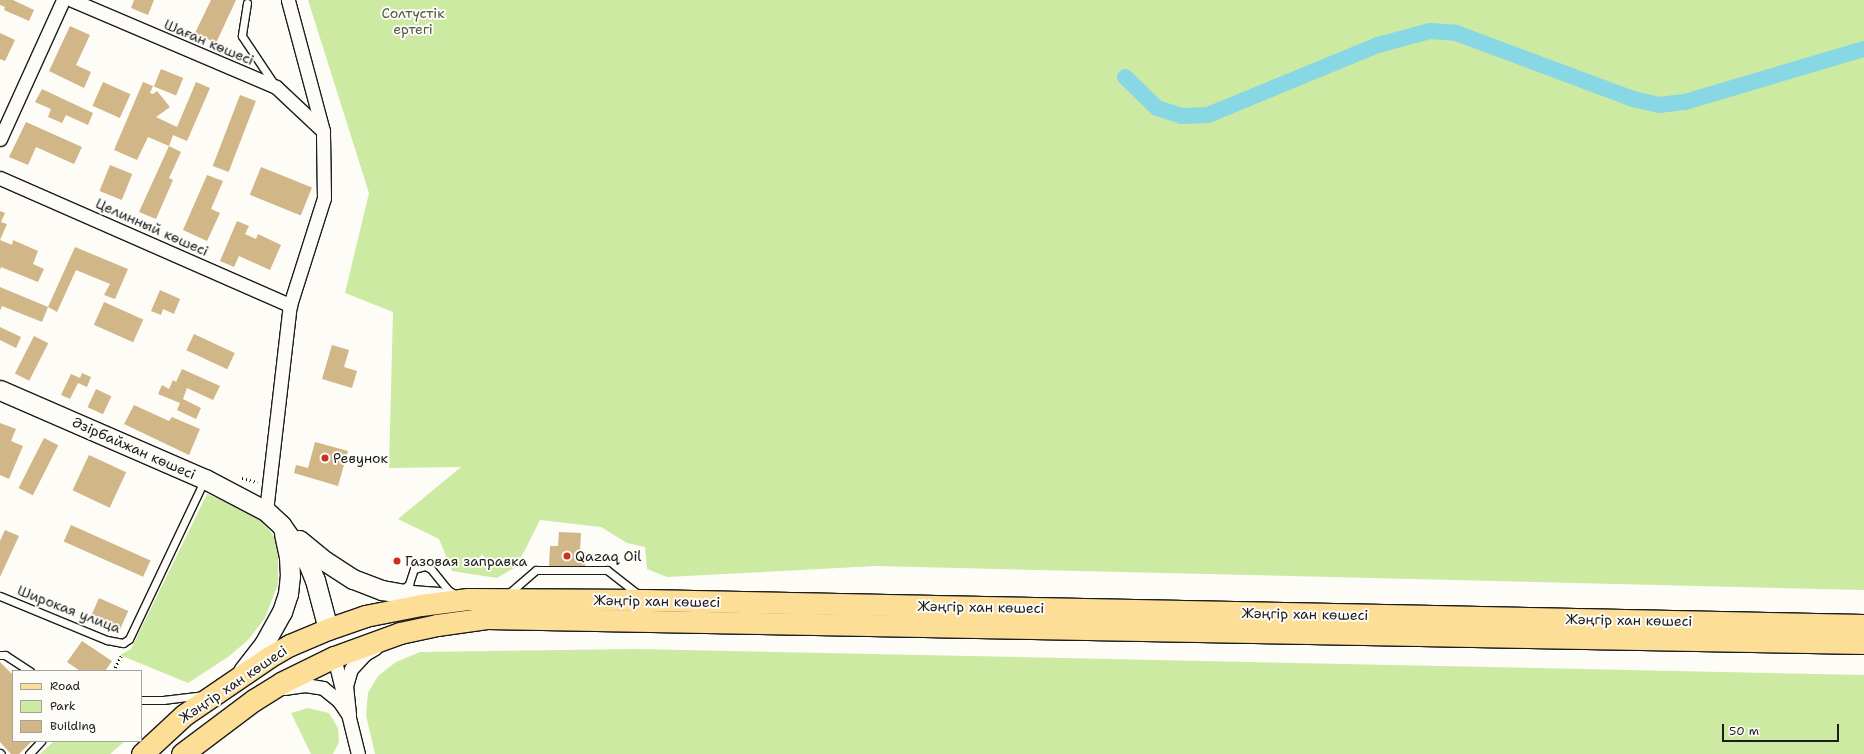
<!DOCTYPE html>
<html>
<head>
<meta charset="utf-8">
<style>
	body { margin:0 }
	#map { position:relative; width:1864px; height:754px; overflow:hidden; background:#fdfcf7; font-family:"Shantell Sans",sans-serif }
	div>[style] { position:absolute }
	.green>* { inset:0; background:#cceaa1 }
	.canal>* { height:16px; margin:-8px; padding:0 8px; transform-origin:8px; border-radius:8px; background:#88d7e4 }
	.building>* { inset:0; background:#d1b687; transform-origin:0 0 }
	.path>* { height:2.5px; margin-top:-1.25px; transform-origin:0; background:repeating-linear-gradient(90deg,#1c1c1c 0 1px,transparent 0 4px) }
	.roads { filter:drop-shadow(1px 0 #1c1c1c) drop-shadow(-1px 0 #1c1c1c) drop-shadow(0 1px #1c1c1c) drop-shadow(0 -1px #1c1c1c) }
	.service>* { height:7px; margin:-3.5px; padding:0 3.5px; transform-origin:3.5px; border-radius:3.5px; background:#fdfcf7 }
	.minor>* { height:13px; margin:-6.5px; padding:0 6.5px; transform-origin:6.5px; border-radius:6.5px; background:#fdfcf7 }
	.secondary>* { height:19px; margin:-9.5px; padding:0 9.5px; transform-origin:9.5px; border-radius:9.5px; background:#fdfcf7 }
	.primary>* { height:21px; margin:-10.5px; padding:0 10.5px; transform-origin:10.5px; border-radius:10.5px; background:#fdde96 }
	.dots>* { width:11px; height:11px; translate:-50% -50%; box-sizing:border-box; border:2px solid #fdfcf7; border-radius:50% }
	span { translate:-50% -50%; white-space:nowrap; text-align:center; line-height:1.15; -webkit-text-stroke:4px #fdfcf7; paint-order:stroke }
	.park-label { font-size:14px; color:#515a44 }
	.street-label { font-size:14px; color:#1c1c1c }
	.poi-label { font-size:14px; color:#1c1c1c }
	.left { translate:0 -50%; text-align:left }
	.legend { position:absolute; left:12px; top:670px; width:130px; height:72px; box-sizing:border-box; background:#fdfcf7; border:1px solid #a3a29f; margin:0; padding:5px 7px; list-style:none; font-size:12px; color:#1c1c1c }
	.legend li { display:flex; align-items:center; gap:8px; height:20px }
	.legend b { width:20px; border:1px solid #a3a29f }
	.scale { position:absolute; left:1722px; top:724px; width:117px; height:18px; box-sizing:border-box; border:2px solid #1c1c1c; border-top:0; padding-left:5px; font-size:12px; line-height:14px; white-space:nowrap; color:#1c1c1c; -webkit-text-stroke:3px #fdfcf7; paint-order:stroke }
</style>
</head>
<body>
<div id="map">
	<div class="green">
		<div style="clip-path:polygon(308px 0,1864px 0,1864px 590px,876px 566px,667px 577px,647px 569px,645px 547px,627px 543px,601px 527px,540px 520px,525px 550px,514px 568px,497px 578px,452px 571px,439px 539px,398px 519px,461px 467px,389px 468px,393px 312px,345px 293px,369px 193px)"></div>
		<div style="clip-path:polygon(207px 494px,248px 511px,263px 522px,275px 538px,278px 555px,278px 584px,265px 618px,248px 640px,228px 657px,188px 683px,120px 655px,131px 649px)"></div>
		<div style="clip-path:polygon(636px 649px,1864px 675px,1864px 754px,375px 754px,366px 715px,368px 693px,378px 676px,396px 662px,420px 652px)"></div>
		<div style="clip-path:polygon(308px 708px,329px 713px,338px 728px,339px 742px,333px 754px,311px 754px,291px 713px)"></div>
		<div style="clip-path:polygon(54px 741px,125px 741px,110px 754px,40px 754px)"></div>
	</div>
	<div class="canal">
		<div style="left:1125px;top:77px;width:45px;rotate:44.1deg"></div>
		<div style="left:1157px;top:108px;width:25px;rotate:18deg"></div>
		<div style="left:1181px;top:116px;width:27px;rotate:-2deg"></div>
		<div style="left:1208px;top:115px;width:184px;rotate:-22.4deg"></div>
		<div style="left:1378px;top:45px;width:54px;rotate:-15.1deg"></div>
		<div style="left:1430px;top:31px;width:26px;rotate:4deg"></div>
		<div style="left:1456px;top:33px;width:189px;rotate:20.4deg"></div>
		<div style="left:1633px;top:99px;width:27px;rotate:13deg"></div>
		<div style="left:1659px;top:105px;width:26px;rotate:-7deg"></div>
		<div style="left:1685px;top:102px;width:187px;rotate:-16.5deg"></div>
	</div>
	<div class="building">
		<div style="clip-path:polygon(0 0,13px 0,34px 10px,29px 21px,4px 10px,5px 7px,0 5px)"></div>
		<div style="clip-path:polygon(134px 0,154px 0,148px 15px,131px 8px)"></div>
		<div style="clip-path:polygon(211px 0,236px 0,216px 43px,195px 33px)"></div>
		<div style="clip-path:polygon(70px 26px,90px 35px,76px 65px,91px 72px,84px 88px,49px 71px)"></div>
		<div style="clip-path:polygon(0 33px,15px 40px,5px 61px,0 59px)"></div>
		<div style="left:161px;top:69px;width:24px;height:19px;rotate:22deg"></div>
		<div style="left:103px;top:82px;width:30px;height:26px;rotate:24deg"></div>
		<div style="clip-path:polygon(143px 82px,153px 86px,150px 93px,153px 94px,157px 91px,170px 107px,156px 117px,177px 127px,196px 82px,210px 88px,187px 141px,173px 135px,169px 146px,148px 137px,137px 160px,114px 150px)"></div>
		<div style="clip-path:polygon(42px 89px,93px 113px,88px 125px,66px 115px,62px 123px,48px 117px,51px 109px,35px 102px)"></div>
		<div style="left:240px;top:95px;width:17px;height:76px;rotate:21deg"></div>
		<div style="clip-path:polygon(26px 122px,82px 147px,74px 164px,36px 147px,28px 165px,9px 157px)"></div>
		<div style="clip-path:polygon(169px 146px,181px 152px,169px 178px,173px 180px,156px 219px,139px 212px)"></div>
		<div style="left:110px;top:165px;width:24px;height:28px;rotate:22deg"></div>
		<div style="left:261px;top:167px;width:55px;height:30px;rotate:22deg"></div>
		<div style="clip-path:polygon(207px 175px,223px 181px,211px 209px,220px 213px,207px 241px,183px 230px)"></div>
		<div style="clip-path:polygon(0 211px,5px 213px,1px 222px,7px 224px,0 240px,12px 245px,13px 240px,38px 251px,33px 264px,44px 269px,38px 282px,1px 267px,0 270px)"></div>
		<div style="clip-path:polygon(237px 221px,249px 226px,245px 234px,256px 239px,258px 234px,281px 245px,270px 270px,239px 256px,234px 267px,220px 261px)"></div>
		<div style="clip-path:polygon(75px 247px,128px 269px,115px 299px,104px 295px,110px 284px,76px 270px,57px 312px,48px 307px)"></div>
		<div style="clip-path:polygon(0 287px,48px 307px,42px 322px,2px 306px,0 311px)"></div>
		<div style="clip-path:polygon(160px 290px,180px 299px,174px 314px,163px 309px,161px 315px,151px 311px)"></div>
		<div style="left:104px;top:302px;width:43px;height:25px;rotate:24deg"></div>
		<div style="clip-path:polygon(0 327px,21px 337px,16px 348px,0 340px)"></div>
		<div style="left:194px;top:334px;width:45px;height:18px;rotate:25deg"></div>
		<div style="left:34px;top:336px;width:16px;height:42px;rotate:27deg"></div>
		<div style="clip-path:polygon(332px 345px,349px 350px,344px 367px,357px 371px,352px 388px,322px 379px)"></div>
		<div style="clip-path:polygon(182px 369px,220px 386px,213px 400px,187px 388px,183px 399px,201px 408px,196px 419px,177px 410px,180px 403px,158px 394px,162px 385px,169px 389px,173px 380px,176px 382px)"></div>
		<div style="clip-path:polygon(82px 373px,91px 377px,87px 387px,78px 383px,70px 399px,61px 395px,71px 374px,80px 378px)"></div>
		<div style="left:96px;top:389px;width:17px;height:20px;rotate:25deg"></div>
		<div style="clip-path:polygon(134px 405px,169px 421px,172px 417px,200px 429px,189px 455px,124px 424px)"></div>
		<div style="clip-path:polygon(0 423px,16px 429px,11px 441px,23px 446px,9px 479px,0 475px)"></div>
		<div style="left:44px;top:438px;width:16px;height:56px;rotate:27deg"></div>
		<div style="clip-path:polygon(315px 442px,348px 451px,338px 486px,294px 473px,296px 465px,308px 468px)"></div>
		<div style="left:89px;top:455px;width:41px;height:39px;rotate:25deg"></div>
		<div style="left:71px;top:525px;width:87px;height:18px;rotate:24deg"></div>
		<div style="clip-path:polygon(5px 530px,19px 536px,0 577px,0 541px)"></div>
		<div style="clip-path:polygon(559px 532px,581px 533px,580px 552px,586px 552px,585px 569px,549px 567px,550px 546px,558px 546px)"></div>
		<div style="left:99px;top:598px;width:32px;height:20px;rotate:24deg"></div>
		<div style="clip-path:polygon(82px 641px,112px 661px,105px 671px,80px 671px,67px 662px)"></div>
		<div style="clip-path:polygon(0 662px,13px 675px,13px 741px,32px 741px,19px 754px,11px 754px,0 742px)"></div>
	</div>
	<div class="path">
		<div style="left:242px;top:478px;width:16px;rotate:15deg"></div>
		<div style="left:113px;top:671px;width:19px;rotate:-62deg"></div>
	</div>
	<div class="roads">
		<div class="service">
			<div style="left:247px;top:3px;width:33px;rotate:99deg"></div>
			<div style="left:242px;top:36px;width:58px;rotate:56.3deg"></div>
			<div style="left:401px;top:591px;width:11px;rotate:-41deg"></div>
			<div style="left:409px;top:584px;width:16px;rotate:-72deg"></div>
			<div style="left:414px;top:569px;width:11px;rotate:-15deg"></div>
			<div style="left:425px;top:566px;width:7px;rotate:27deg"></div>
			<div style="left:431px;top:569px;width:27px;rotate:51deg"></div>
			<div style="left:448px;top:590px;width:9px;rotate:32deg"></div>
			<div style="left:507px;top:595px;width:38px;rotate:-41deg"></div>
			<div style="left:536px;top:570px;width:71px"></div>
			<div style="left:607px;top:570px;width:41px;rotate:38deg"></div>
			<div style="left:0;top:596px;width:116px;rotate:22.4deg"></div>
			<div style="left:107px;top:640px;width:16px;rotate:11deg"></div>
			<div style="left:123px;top:643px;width:7px;rotate:-34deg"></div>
			<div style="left:129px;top:639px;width:177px;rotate:-64.6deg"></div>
			<div style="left:0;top:655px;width:5px"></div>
			<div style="left:5px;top:655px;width:30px;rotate:33deg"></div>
			<div style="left:141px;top:700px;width:22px"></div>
			<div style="left:163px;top:700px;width:38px;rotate:-7deg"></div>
			<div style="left:0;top:753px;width:1px;rotate:45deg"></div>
			<div style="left:29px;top:754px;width:18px;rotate:-47deg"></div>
		</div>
		<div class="minor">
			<div style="left:72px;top:0;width:222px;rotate:23.1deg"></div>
			<div style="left:276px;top:87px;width:64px;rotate:43.1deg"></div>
			<div style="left:0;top:139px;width:153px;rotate:-65.6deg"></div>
			<div style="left:0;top:178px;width:317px;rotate:23.7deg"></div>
			<div style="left:266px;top:511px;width:207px;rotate:-83.4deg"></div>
			<div style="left:290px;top:305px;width:112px;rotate:-72.4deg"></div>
			<div style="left:324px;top:198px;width:67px;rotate:-90.9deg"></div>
			<div style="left:323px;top:131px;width:136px;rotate:-105deg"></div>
			<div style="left:334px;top:657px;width:100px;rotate:76.1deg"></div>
			<div style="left:284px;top:688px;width:21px;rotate:-8deg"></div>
			<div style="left:305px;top:685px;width:18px;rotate:9deg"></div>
			<div style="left:323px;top:688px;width:21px;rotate:39deg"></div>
			<div style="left:339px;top:701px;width:18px;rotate:56deg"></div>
			<div style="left:349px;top:714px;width:28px;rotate:-96deg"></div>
			<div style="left:346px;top:686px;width:18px;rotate:-74deg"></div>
			<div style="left:351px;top:669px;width:21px;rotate:-47deg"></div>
			<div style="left:365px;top:654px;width:12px;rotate:-31deg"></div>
		</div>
		<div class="secondary">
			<div style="left:0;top:390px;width:223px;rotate:23.5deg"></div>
			<div style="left:205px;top:479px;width:69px;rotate:27.7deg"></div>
			<div style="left:266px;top:511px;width:21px;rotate:43deg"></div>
			<div style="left:281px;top:525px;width:47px;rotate:54.6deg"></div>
			<div style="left:308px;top:563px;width:18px;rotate:68deg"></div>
			<div style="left:315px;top:580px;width:51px;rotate:75.1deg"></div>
			<div style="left:299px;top:540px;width:33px;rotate:39deg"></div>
			<div style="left:325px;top:561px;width:33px;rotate:33deg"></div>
			<div style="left:353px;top:579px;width:31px;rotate:21deg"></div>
			<div style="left:382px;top:590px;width:29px;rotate:10deg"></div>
			<div style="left:411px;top:595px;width:28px;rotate:4deg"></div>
			<div style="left:243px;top:671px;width:34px;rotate:-52deg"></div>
			<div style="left:264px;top:644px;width:37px;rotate:-61deg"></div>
			<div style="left:282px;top:612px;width:19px;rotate:-72deg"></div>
			<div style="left:288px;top:594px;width:18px;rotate:-84deg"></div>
			<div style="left:290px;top:576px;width:19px;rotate:-93deg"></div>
			<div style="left:289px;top:557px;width:24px;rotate:-102deg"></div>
		</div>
		<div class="primary">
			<div style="left:142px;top:754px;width:57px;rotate:-42.9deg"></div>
			<div style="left:184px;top:715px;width:103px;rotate:-34.3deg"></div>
			<div style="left:269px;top:657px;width:24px;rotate:-30deg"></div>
			<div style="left:290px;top:645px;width:41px;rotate:-22.8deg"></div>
			<div style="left:328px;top:629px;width:39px;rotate:-19deg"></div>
			<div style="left:365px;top:616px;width:57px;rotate:-11.1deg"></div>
			<div style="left:421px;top:605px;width:47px;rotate:-7.3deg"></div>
			<div style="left:468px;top:599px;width:177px;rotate:0.3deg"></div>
			<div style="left:645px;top:600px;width:1219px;rotate:1.17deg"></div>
			<div style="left:182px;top:754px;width:90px;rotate:-36.9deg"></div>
			<div style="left:254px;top:700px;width:32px;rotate:-32deg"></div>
			<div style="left:281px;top:683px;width:59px;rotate:-26.1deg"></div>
			<div style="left:334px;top:657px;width:70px;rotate:-20deg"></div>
			<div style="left:400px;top:633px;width:38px;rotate:-12deg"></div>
			<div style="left:437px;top:625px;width:50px;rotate:-8deg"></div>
			<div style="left:487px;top:618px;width:1377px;rotate:1.04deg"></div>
		</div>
	</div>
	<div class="dots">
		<div style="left:325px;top:458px;background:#c8321e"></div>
		<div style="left:567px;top:556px;background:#c8321e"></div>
		<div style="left:397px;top:561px;background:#c8321e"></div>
	</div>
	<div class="park-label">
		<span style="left:413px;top:21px">Солтүстік<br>ертегі</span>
	</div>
	<div class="street-label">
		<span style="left:209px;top:42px;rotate:23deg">Шаған көшесі</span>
		<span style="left:152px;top:227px;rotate:24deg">Целинный көшесі</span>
		<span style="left:134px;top:448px;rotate:24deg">Әзірбайжан көшесі</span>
		<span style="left:657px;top:601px;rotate:1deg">Жәңгір хан көшесі</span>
		<span style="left:981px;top:607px;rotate:1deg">Жәңгір хан көшесі</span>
		<span style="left:69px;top:609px;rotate:21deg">Широкая улица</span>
		<span style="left:1305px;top:614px;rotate:1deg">Жәңгір хан көшесі</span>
		<span style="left:1629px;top:620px;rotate:1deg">Жәңгір хан көшесі</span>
		<span style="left:233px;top:684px;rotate:-34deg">Жәңгір хан көшесі</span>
	</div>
	<div class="poi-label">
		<span class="left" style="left:333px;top:458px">Ревунок</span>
		<span class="left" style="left:575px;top:556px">Qazaq Oil</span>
		<span class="left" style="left:405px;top:561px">Газовая заправка</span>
	</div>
	<ul class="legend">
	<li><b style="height:5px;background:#fdde96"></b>Road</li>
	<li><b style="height:11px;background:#cceaa1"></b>Park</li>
	<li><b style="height:11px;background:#d1b687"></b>Building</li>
	</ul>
	<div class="scale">50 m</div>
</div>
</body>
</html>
